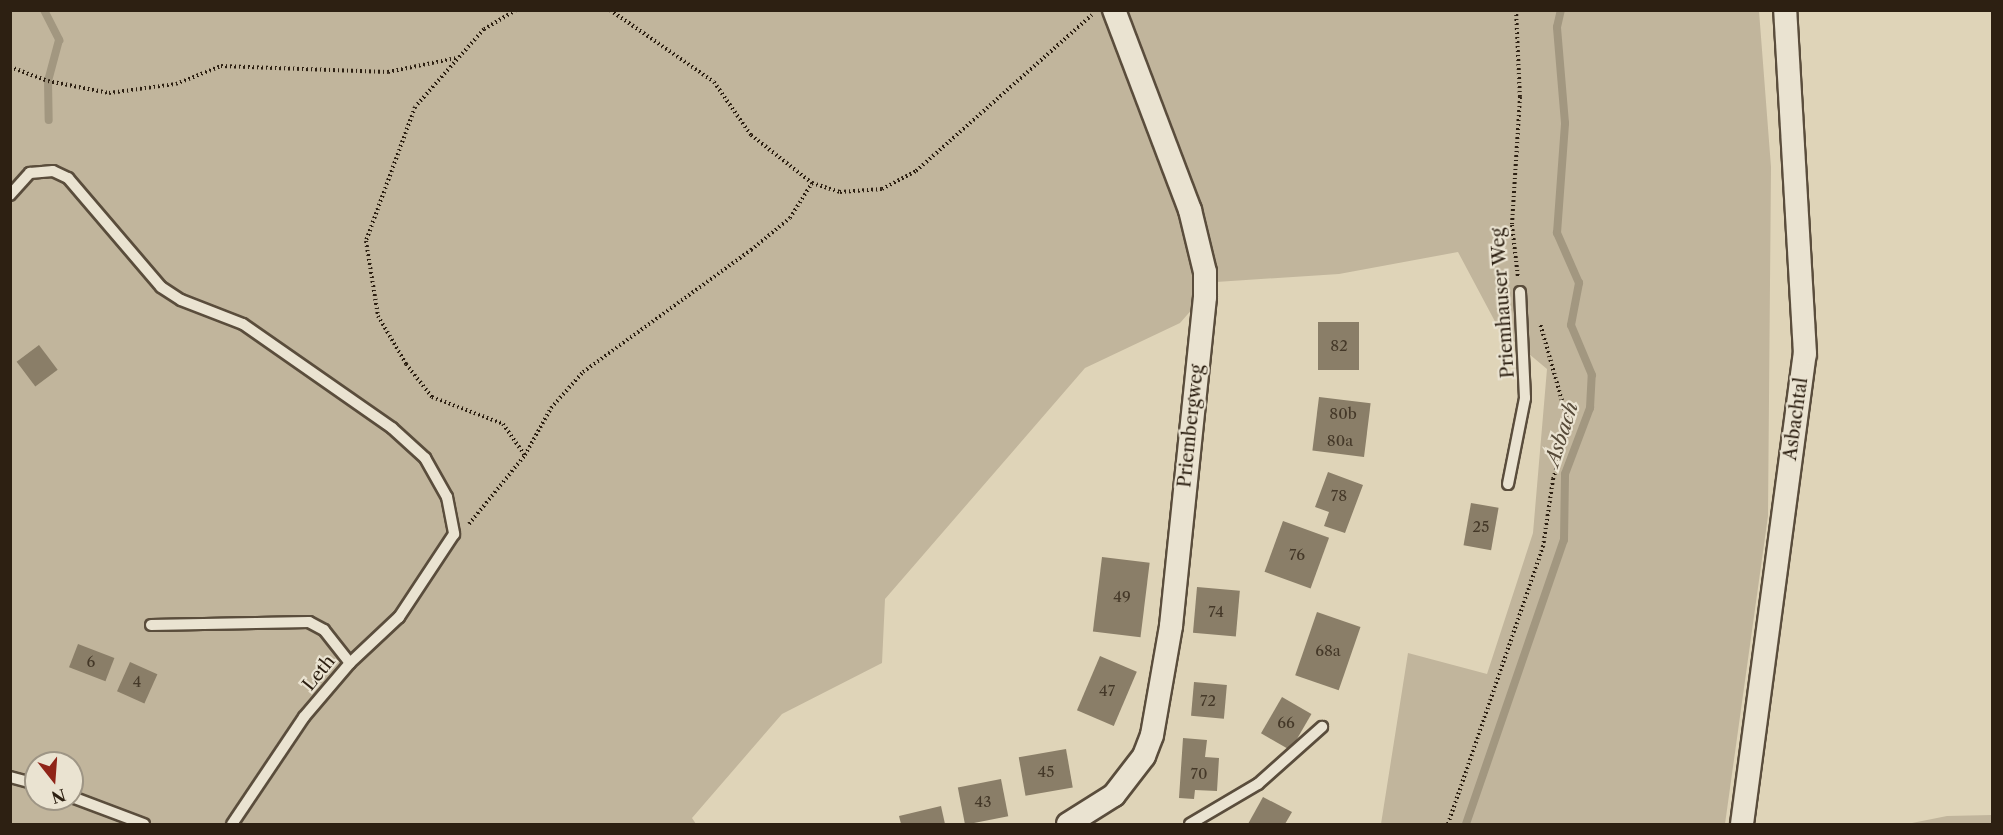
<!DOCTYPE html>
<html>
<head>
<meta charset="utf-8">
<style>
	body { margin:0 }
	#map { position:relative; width:2003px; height:835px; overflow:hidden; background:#dfd4b8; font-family:"Libre Caslon Text",serif }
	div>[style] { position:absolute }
	.green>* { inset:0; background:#c1b59c }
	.stream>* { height:8px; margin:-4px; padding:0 4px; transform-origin:4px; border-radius:4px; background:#a29780 }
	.building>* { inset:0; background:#8a7e68; transform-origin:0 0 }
	.path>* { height:4px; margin-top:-2px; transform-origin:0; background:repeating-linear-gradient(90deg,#2d2012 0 1.5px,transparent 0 4.5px) }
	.roads { filter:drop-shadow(2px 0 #5a4d3c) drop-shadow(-2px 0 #5a4d3c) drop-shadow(0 2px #5a4d3c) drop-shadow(0 -2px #5a4d3c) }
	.service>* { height:10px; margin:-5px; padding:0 5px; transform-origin:5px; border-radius:5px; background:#eae3d1 }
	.minor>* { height:22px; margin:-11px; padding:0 11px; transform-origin:11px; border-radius:11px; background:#eae3d1 }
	span { translate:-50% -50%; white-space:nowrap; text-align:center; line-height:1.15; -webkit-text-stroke:4.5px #eae3d1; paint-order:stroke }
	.number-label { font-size:15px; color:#443828 }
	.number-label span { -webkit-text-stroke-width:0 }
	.street-label { font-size:18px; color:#2d2012 }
	.water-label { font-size:20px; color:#564a38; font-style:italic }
	.frame { position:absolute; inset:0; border:12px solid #2d2012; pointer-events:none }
	.north { position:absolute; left:24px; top:751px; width:60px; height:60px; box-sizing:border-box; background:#eae3d1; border:2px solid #9e9585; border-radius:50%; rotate:163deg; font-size:16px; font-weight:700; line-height:24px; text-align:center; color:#2d2012 }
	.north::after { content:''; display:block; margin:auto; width:21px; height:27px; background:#8f2418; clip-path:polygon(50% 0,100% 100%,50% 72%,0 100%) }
</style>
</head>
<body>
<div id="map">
	<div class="green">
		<div style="clip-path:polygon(evenodd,10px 11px,1759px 11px,1771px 167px,1768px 516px,1725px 824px,1381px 824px,1408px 653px,1487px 674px,1533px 533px,1547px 369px,1499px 329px,1458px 252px,1339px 274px,1216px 282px,1180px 323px,1085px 368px,885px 599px,882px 663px,782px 714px,692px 818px,696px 824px,11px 824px,10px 11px,36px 763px,72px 763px,72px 799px,36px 799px,36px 763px)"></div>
		<div style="clip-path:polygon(1992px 815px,1992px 824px,1907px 824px,1947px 816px)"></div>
	</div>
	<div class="stream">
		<div style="left:44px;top:10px;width:34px;rotate:63deg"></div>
		<div style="left:59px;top:40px;width:42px;rotate:105deg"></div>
		<div style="left:48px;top:81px;width:39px;rotate:89deg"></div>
		<div style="left:1466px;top:824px;width:300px;rotate:-71deg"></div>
		<div style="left:1564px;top:540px;width:66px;rotate:-89.1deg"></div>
		<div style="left:1565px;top:474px;width:71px;rotate:-69.3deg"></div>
		<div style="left:1590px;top:408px;width:33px;rotate:-87deg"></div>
		<div style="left:1592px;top:375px;width:54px;rotate:-112.8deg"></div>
		<div style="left:1571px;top:325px;width:43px;rotate:-79.2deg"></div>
		<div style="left:1579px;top:283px;width:55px;rotate:-113.7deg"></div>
		<div style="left:1557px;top:233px;width:110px;rotate:-85.8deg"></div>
		<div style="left:1565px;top:123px;width:96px;rotate:-94.8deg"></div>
		<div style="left:1557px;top:27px;width:17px;rotate:-77deg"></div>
	</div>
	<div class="building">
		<div style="left:1318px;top:322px;width:41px;height:48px"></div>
		<div style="left:39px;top:345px;width:31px;height:28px;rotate:53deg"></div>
		<div style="left:1319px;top:397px;width:52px;height:54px;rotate:7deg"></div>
		<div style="clip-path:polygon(1328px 472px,1363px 485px,1345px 533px,1324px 526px,1329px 512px,1315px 507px)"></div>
		<div style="left:1471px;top:503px;width:28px;height:43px;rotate:10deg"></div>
		<div style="left:1283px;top:521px;width:49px;height:54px;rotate:20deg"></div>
		<div style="left:1102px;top:557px;width:48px;height:75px;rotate:7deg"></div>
		<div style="left:1197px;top:587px;width:43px;height:46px;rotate:5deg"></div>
		<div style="left:1317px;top:612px;width:46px;height:67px;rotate:19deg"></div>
		<div style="left:78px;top:644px;width:39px;height:25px;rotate:21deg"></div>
		<div style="left:1100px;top:656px;width:40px;height:59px;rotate:23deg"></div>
		<div style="left:130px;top:662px;width:30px;height:32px;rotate:24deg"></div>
		<div style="left:1194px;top:682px;width:33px;height:34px;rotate:5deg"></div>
		<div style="left:1282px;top:697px;width:34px;height:42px;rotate:30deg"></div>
		<div style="clip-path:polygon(1183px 738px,1207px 740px,1205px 757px,1219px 758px,1217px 791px,1195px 790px,1194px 799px,1179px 798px)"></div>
		<div style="left:1066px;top:749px;width:39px;height:48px;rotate:80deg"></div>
		<div style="left:1001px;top:779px;width:38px;height:44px;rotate:79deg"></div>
		<div style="clip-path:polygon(1263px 797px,1292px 812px,1285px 824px,1248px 824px)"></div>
		<div style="clip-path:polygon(941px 806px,945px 824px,901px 824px,899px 816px)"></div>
	</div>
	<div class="path">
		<div style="left:516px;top:10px;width:37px;rotate:149deg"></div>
		<div style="left:484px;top:29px;width:104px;rotate:131.5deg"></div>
		<div style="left:415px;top:107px;width:143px;rotate:110.1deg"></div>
		<div style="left:366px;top:241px;width:76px;rotate:80.9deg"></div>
		<div style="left:378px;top:316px;width:56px;rotate:59.7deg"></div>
		<div style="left:406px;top:364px;width:42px;rotate:51.8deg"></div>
		<div style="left:432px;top:397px;width:76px;rotate:20.8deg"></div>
		<div style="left:503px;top:424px;width:38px;rotate:55deg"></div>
		<div style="left:610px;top:10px;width:126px;rotate:34.7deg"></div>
		<div style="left:714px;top:82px;width:65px;rotate:55.1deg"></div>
		<div style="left:751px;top:135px;width:78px;rotate:38.2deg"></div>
		<div style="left:812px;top:183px;width:29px;rotate:18deg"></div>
		<div style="left:840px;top:192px;width:42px;rotate:-4.1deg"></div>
		<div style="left:882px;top:189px;width:38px;rotate:-28deg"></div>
		<div style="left:916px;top:171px;width:235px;rotate:-41.6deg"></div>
		<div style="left:1516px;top:10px;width:87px;rotate:87.4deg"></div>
		<div style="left:1520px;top:97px;width:128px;rotate:93.6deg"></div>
		<div style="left:1512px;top:225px;width:53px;rotate:83.5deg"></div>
		<div style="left:10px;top:67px;width:40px;rotate:20.2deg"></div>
		<div style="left:48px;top:81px;width:62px;rotate:11.1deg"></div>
		<div style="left:109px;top:93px;width:68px;rotate:-7.7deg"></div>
		<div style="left:176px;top:84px;width:48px;rotate:-21.8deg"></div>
		<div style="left:221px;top:66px;width:167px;rotate:2.1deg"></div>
		<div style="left:388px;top:72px;width:69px;rotate:-11.6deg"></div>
		<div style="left:469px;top:524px;width:89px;rotate:-50.9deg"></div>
		<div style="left:525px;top:455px;width:54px;rotate:-61deg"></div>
		<div style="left:551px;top:408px;width:48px;rotate:-48.4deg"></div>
		<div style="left:583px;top:372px;width:208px;rotate:-36deg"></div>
		<div style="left:751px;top:250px;width:50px;rotate:-39.4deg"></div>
		<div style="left:790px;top:218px;width:41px;rotate:-57.8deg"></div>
		<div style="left:1448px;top:824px;width:293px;rotate:-71.1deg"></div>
		<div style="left:1543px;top:547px;width:69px;rotate:-81.6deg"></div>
		<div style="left:1553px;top:479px;width:39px;rotate:-72deg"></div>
		<div style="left:1565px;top:442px;width:20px;rotate:-81deg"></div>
		<div style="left:1568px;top:422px;width:103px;rotate:-105.8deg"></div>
	</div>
	<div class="roads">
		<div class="service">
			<div style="left:10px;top:195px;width:30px;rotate:-48deg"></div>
			<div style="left:30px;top:173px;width:23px;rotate:-5deg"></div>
			<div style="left:53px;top:171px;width:17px;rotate:25deg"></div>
			<div style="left:68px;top:178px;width:143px;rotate:49.5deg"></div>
			<div style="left:161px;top:287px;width:24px;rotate:33deg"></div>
			<div style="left:181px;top:300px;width:66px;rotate:21.2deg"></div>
			<div style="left:243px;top:324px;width:182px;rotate:34.9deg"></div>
			<div style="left:392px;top:428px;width:45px;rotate:42.3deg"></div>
			<div style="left:425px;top:458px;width:45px;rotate:60.6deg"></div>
			<div style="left:447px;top:497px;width:38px;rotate:79deg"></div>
			<div style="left:454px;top:534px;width:100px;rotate:123.5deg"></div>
			<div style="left:399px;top:617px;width:67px;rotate:136.8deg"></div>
			<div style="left:350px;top:663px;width:71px;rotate:130.4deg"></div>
			<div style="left:304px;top:717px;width:129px;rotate:123.9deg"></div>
			<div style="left:1508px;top:484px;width:88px;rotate:-78.8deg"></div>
			<div style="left:1525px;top:398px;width:106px;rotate:-92.7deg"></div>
			<div style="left:151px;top:625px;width:158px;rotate:-1.1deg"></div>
			<div style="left:309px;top:622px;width:17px;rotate:28deg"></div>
			<div style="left:324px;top:630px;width:42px;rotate:51.8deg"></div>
			<div style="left:10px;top:777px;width:27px;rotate:15deg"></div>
			<div style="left:72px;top:797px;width:77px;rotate:20.6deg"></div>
			<div style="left:1190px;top:824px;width:79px;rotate:-30.5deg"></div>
			<div style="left:1258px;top:784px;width:86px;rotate:-41.7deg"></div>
		</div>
		<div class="minor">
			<div style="left:1068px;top:824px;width:54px;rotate:-32.2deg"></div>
			<div style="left:1114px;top:795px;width:49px;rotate:-52.4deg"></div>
			<div style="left:1144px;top:756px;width:22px;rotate:-69deg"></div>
			<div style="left:1152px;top:735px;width:111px;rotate:-80.1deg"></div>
			<div style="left:1171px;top:626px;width:331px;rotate:-84.1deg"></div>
			<div style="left:1205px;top:297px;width:25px;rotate:-90deg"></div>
			<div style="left:1205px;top:272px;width:64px;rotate:-103.6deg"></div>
			<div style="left:1190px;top:210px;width:214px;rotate:-110.8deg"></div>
			<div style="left:1742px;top:824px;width:474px;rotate:-82.4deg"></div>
			<div style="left:1805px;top:354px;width:345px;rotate:-93.3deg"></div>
		</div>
	</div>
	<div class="number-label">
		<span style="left:1339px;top:346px">82</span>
		<span style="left:1343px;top:414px">80b</span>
		<span style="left:1340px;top:441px">80a</span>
		<span style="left:1339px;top:496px">78</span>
		<span style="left:1481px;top:527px">25</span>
		<span style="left:1297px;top:555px">76</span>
		<span style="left:1122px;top:597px">49</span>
		<span style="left:1216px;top:612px">74</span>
		<span style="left:1328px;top:651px">68a</span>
		<span style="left:91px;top:662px">6</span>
		<span style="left:137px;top:682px">4</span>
		<span style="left:1107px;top:691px">47</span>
		<span style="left:1208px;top:701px">72</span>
		<span style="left:1286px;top:723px">66</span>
		<span style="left:1046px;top:772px">45</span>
		<span style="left:1199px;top:774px">70</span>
		<span style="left:983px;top:802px">43</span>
	</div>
	<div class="street-label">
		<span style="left:1503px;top:303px;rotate:-94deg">Priemhauser Weg</span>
		<span style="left:1796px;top:419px;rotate:-82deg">Asbachtal</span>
		<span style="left:1191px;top:426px;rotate:-84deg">Priembergweg</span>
		<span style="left:319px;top:673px;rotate:-51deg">Leth</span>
	</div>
	<div class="water-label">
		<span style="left:1562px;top:434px;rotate:-72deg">Asbach</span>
	</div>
	<div class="frame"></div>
	<div class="north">N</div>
</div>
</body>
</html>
